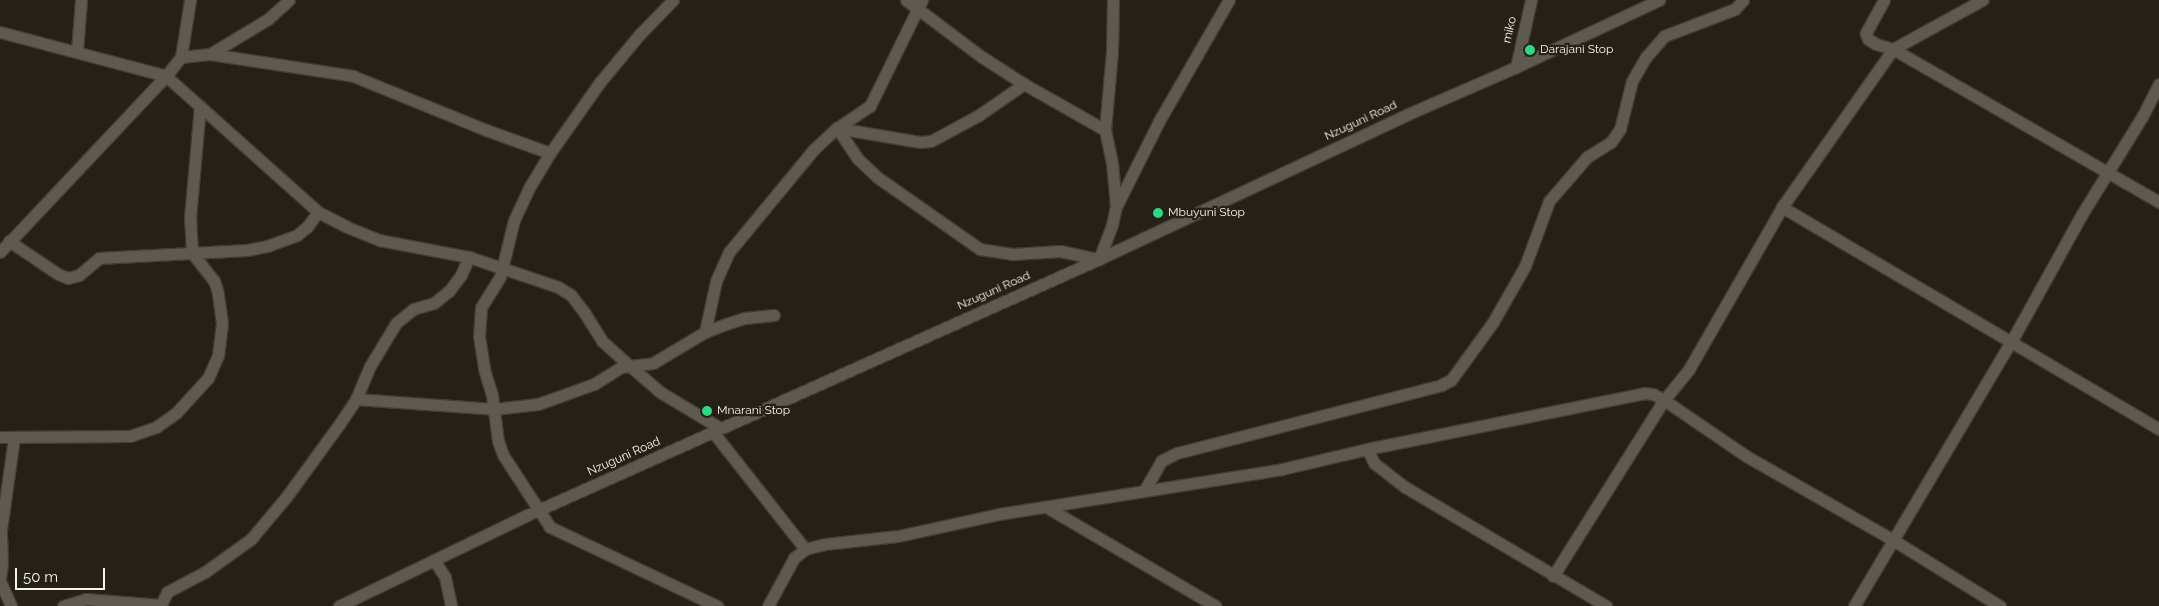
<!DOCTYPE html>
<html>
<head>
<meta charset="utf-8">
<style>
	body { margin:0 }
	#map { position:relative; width:2159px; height:606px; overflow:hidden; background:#262118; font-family:Raleway,sans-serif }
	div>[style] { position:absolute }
	.roads { filter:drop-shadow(1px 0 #423e37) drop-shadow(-1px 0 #423e37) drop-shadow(0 1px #423e37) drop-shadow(0 -1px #423e37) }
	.minor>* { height:11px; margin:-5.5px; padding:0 5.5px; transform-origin:5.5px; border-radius:5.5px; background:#5f5a4f }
	.dots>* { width:14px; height:14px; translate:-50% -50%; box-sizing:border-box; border:2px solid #262118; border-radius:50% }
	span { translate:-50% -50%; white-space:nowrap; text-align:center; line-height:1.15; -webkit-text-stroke:4.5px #262118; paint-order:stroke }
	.street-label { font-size:12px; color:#f6f2ec }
	.poi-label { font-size:12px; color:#f6f2ec }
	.left { translate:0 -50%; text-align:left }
	.scale { position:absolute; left:15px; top:568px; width:90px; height:22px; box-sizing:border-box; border:2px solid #f6f2ec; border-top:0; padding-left:6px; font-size:15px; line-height:18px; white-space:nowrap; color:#f6f2ec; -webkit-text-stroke:4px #262118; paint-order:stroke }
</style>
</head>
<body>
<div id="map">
	<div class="roads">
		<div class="minor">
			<div style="left:673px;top:0;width:49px;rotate:134.2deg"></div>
			<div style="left:639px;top:35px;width:61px;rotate:129.7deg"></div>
			<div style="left:600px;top:82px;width:87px;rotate:125.2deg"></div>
			<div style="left:550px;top:153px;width:41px;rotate:121deg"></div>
			<div style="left:529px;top:188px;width:35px;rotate:115deg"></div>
			<div style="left:514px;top:220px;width:59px;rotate:103.8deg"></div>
			<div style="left:500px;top:277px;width:36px;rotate:122deg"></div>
			<div style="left:481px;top:308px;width:28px;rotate:94deg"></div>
			<div style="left:479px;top:336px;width:33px;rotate:81deg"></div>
			<div style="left:484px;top:369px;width:27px;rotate:73deg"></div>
			<div style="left:492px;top:395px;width:46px;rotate:82.6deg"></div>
			<div style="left:498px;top:441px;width:15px;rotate:70deg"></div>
			<div style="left:503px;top:455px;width:86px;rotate:56.9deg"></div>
			<div style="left:550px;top:527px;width:185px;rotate:25.3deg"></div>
			<div style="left:906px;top:0;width:95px;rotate:36.9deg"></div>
			<div style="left:982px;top:57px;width:50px;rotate:32.7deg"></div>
			<div style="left:1024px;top:84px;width:93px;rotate:29.6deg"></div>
			<div style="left:1884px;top:0;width:38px;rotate:119deg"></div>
			<div style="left:1866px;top:33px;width:6px;rotate:72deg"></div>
			<div style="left:1868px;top:39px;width:9px;rotate:32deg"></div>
			<div style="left:1876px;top:44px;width:18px;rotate:16deg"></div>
			<div style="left:1893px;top:49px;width:307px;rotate:29.9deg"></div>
			<div style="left:0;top:32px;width:172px;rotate:14.8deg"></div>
			<div style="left:166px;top:76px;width:204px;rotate:41.8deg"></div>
			<div style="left:318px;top:212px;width:33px;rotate:27deg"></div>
			<div style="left:347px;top:227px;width:35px;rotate:22deg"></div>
			<div style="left:379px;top:240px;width:92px;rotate:10.7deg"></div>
			<div style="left:469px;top:257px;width:94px;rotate:18.6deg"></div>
			<div style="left:558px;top:287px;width:15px;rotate:32deg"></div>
			<div style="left:571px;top:295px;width:21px;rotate:53deg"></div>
			<div style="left:584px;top:312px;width:34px;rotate:58deg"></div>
			<div style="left:602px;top:341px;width:36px;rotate:42deg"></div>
			<div style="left:629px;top:365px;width:41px;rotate:41.1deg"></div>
			<div style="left:660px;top:392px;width:70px;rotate:31deg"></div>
			<div style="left:77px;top:51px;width:51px;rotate:-85.5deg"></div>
			<div style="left:210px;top:54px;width:68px;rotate:-31.1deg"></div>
			<div style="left:268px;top:19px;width:28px;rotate:-42deg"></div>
			<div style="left:181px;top:57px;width:29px;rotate:-6deg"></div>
			<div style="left:210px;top:54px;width:145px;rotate:8.7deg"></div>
			<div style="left:353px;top:76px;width:144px;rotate:22.1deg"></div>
			<div style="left:486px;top:130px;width:68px;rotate:19.8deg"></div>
			<div style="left:1516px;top:67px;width:69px;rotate:-77.4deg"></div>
			<div style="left:837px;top:128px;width:37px;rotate:56deg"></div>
			<div style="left:858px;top:159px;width:26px;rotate:43deg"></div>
			<div style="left:877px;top:177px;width:126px;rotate:35deg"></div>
			<div style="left:980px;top:249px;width:33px;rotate:9deg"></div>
			<div style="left:1013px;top:254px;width:47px;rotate:-3.7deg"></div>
			<div style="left:1060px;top:251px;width:40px;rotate:12deg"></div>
			<div style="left:1099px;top:259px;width:36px;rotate:-69deg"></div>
			<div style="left:1112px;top:225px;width:19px;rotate:-78deg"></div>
			<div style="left:1116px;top:206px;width:43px;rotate:-95.3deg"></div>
			<div style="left:1112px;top:163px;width:34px;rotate:-102deg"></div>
			<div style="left:1105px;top:130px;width:78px;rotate:-84.9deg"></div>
			<div style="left:1112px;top:52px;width:52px;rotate:-88.9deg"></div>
			<div style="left:837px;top:128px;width:84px;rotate:9.6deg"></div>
			<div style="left:920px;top:142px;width:11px;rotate:-5deg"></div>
			<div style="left:931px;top:141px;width:55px;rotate:-28.4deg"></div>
			<div style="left:979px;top:115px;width:55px;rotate:-34.6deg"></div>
			<div style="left:1117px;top:205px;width:94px;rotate:-63.4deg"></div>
			<div style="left:1159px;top:121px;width:140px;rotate:-60deg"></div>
			<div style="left:1782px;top:207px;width:438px;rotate:30.5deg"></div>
			<div style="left:9px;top:241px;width:59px;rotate:34deg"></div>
			<div style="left:58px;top:274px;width:11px;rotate:22deg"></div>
			<div style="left:68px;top:278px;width:11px;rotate:-15deg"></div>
			<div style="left:79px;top:275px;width:26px;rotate:-40deg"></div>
			<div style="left:99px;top:258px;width:148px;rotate:-3.1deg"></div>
			<div style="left:247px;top:250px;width:20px;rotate:-11deg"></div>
			<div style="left:267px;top:246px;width:32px;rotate:-20deg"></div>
			<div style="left:297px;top:235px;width:13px;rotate:-39deg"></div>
			<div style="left:307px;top:227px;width:19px;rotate:-54deg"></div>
			<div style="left:0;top:252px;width:242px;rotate:-46.7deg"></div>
			<div style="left:166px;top:76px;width:24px;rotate:-52deg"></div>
			<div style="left:181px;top:57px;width:58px;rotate:-81deg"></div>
			<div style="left:705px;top:332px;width:52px;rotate:-77.8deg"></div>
			<div style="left:716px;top:281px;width:32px;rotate:-66deg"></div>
			<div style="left:729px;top:252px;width:132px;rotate:-50.5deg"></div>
			<div style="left:813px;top:150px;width:33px;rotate:-43deg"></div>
			<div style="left:837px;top:128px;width:40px;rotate:-34deg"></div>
			<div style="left:870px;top:106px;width:118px;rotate:-63.9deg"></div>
			<div style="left:356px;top:399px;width:138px;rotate:4.1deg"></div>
			<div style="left:494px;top:409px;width:44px;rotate:-6.5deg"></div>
			<div style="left:538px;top:404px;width:59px;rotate:-19.7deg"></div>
			<div style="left:594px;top:384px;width:32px;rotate:-32deg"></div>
			<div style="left:621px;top:367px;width:32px;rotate:-7deg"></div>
			<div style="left:653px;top:363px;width:61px;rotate:-30.8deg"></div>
			<div style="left:705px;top:332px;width:22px;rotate:-21deg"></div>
			<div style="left:726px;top:324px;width:20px;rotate:-18deg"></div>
			<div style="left:745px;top:318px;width:29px;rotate:-6deg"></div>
			<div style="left:713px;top:432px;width:149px;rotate:51.8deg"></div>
			<div style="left:0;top:437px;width:130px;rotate:-0.4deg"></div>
			<div style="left:130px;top:436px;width:28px;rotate:-19deg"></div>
			<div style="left:156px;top:427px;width:24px;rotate:-35deg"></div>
			<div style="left:176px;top:413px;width:47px;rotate:-47.6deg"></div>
			<div style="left:208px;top:378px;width:24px;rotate:-66deg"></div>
			<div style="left:218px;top:356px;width:33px;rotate:-83deg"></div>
			<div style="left:222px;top:323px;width:30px;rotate:-98deg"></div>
			<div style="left:218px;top:293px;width:13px;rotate:-108deg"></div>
			<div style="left:214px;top:281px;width:36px;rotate:-128deg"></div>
			<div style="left:192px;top:253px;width:35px;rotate:-93deg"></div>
			<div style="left:190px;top:218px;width:112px;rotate:-84.9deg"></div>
			<div style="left:1367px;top:449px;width:16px;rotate:63deg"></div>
			<div style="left:1374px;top:463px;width:39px;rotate:38deg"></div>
			<div style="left:1405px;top:487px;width:234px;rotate:30.6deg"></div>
			<div style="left:1144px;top:491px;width:34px;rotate:-60deg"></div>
			<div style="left:1161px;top:461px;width:18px;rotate:-27deg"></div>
			<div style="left:1177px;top:453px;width:273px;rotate:-14.4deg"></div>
			<div style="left:1441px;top:385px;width:11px;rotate:-27deg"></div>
			<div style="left:1451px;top:380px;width:72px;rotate:-54.1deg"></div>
			<div style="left:1493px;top:322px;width:64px;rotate:-60.3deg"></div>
			<div style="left:1525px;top:266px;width:69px;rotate:-69.7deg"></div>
			<div style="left:1549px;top:201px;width:58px;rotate:-49.2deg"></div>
			<div style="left:1587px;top:157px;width:28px;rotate:-32deg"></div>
			<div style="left:1611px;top:142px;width:16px;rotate:-55deg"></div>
			<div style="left:1620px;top:129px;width:49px;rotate:-76deg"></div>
			<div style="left:1632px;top:81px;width:28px;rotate:-60deg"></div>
			<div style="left:1646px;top:57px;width:28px;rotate:-49deg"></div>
			<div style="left:1664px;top:36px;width:76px;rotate:-20.8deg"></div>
			<div style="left:1735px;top:9px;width:12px;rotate:-48deg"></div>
			<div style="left:1048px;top:508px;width:194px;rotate:30.3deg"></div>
			<div style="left:434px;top:560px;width:20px;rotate:57deg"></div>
			<div style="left:445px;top:577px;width:30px;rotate:78deg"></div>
			<div style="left:1553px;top:576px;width:208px;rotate:-57.8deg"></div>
			<div style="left:1664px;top:400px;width:40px;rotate:-51deg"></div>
			<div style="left:1689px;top:369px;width:187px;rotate:-60.1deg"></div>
			<div style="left:1782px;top:207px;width:193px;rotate:-54.9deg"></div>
			<div style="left:1893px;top:49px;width:102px;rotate:-28.8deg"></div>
			<div style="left:0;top:578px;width:14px;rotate:-82deg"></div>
			<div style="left:2px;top:564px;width:34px;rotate:-92deg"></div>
			<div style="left:1px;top:530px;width:94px;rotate:-82deg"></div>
			<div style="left:0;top:581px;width:27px;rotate:66deg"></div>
			<div style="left:63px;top:606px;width:24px;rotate:-17deg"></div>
			<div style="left:86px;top:599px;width:75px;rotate:4.6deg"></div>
			<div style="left:161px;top:605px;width:14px;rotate:-65deg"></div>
			<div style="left:167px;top:592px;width:43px;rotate:-27.8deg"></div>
			<div style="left:205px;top:572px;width:57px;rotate:-35.7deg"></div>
			<div style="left:251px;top:539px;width:56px;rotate:-50.1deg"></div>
			<div style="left:287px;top:496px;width:90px;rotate:-54deg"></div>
			<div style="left:340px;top:423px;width:29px;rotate:-56deg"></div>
			<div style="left:356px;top:399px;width:36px;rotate:-67deg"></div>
			<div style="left:370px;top:366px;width:50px;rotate:-58.8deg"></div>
			<div style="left:396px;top:323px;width:22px;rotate:-39deg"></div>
			<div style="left:413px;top:309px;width:22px;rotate:-16deg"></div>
			<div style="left:434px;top:303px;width:19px;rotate:-39deg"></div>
			<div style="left:449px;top:291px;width:20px;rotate:-53deg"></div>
			<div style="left:461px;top:275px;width:20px;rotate:-66deg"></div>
			<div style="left:339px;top:606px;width:207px;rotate:-25.8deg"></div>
			<div style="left:525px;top:516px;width:629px;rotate:-24.12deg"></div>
			<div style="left:1099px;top:259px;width:341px;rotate:-25.1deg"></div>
			<div style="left:1408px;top:114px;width:118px;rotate:-23.5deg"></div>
			<div style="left:1516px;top:67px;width:158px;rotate:-25.1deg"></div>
			<div style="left:768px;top:606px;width:55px;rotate:-61.6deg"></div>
			<div style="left:794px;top:558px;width:14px;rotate:-39deg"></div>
			<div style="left:805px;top:549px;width:21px;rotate:-14deg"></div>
			<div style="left:825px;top:544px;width:73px;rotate:-6.3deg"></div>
			<div style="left:898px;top:536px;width:103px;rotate:-12.3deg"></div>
			<div style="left:999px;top:514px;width:287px;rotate:-9deg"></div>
			<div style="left:1282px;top:469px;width:87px;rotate:-13.2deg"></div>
			<div style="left:1367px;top:449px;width:283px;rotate:-11.4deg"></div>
			<div style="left:1644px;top:393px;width:9px;rotate:6deg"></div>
			<div style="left:1653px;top:394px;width:13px;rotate:29deg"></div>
			<div style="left:1664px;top:400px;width:99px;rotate:34.3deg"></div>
			<div style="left:1746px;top:456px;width:169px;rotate:29.7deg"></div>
			<div style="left:1893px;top:540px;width:126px;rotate:31.7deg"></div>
			<div style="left:1854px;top:606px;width:307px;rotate:-59.3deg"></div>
			<div style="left:2011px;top:342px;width:146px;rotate:-61deg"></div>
			<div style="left:2082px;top:214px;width:114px;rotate:-58.3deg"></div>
			<div style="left:2142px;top:117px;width:37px;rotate:-63deg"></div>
		</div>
	</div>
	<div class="dots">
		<div style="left:1530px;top:50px;background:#2dd884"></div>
		<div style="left:1158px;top:213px;background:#2dd884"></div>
		<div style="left:707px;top:411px;background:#2dd884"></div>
	</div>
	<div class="street-label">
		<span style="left:1510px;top:30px;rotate:-77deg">miko</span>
		<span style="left:1361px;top:121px;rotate:-25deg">Nzuguni Road</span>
		<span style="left:994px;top:291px;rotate:-24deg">Nzuguni Road</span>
		<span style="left:624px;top:457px;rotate:-24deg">Nzuguni Road</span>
	</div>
	<div class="poi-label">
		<span class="left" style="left:1540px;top:50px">Darajani Stop</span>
		<span class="left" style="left:1168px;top:213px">Mbuyuni Stop</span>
		<span class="left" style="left:717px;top:411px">Mnarani Stop</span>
	</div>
	<div class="scale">50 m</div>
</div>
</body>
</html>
